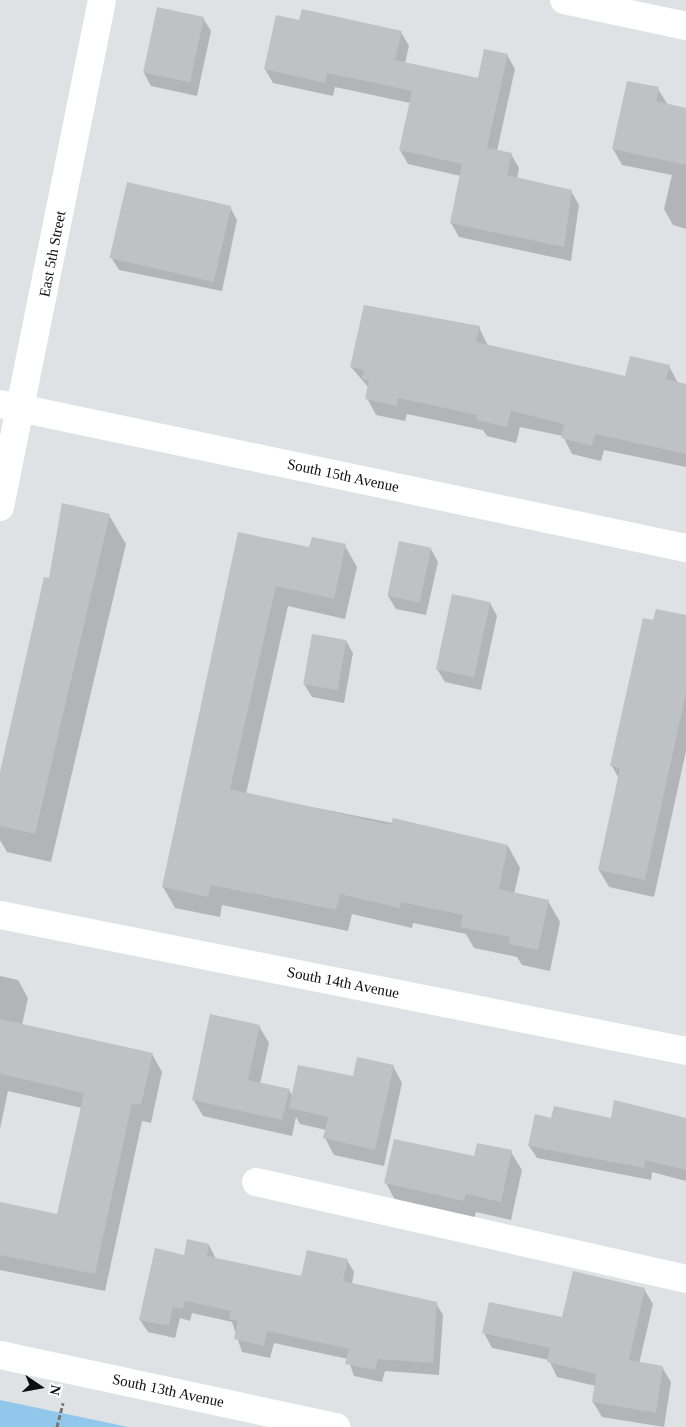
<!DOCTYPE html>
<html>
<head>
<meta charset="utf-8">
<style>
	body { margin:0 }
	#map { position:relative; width:686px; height:1427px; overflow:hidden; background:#dfe2e5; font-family:Georgia,serif }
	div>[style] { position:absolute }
	.green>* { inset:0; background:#90c7ea }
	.shadow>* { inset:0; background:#0003 }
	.building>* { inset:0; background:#bec2c4; transform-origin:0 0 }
	.path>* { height:3px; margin-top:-1.5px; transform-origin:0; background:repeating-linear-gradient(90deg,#747678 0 5px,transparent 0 7.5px) }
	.minor>* { height:28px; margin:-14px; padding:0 14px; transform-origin:14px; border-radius:14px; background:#fff }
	span { translate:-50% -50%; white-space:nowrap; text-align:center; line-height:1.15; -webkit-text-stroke:5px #fff; paint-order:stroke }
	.street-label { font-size:15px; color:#0d0e0f }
	.north { position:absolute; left:15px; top:1362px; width:50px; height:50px; -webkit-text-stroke:4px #fff; paint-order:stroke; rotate:102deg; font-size:14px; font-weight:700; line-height:20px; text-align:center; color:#0d0e0f }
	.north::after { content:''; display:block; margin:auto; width:18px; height:22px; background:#0d0e0f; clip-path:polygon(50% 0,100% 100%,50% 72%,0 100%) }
</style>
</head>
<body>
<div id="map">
	<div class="green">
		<div style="clip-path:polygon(0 1400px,128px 1427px,0 1427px)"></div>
	</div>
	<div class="shadow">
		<div style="clip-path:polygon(203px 18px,211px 31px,197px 96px,151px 86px,144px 73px)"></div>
		<div style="clip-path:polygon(300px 22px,401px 32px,409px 46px,405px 63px,479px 80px,507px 55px,515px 69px,497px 151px,511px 154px,519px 168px,517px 179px,571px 191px,579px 205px,571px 261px,459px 237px,451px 223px,461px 176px,408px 164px,400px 150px,410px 103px,335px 87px,333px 96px,273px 83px,265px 69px)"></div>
		<div style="clip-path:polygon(658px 89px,668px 105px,686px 109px,686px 229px,673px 225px,664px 209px,672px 175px,622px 165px,613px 149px)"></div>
		<div style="clip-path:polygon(230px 207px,237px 220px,222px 291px,119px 270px,111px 257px)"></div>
		<div style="clip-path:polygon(479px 327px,488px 346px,626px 378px,669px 366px,678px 383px,686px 385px,686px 467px,604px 450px,601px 461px,572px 454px,563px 436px,520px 427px,516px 443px,487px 436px,483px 430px,407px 414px,405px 421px,376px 415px,367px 398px,369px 388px,351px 367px)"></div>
		<div style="clip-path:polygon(109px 515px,126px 544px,51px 862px,7px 852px,0 840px,0 780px,50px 579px)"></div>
		<div style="clip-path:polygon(239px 533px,310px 548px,345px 546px,357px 567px,345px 619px,288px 606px,246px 794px,508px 846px,520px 868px,514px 894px,548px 901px,560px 922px,550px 971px,522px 965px,517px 957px,474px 948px,466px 934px,413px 923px,412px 928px,352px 914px,348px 931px,222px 905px,220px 917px,175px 908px,163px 887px)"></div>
		<div style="clip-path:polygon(431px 549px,438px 562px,426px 615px,396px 609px,388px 596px)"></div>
		<div style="clip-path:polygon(490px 603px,497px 616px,481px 690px,445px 682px,437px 669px)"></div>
		<div style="clip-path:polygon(686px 617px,686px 751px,654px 897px,609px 887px,599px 870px,619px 779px,612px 766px,654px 622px)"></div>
		<div style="clip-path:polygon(313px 635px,346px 641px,353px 653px,344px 703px,312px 697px,304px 684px)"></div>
		<div style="clip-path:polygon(0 976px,18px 980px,28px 998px,22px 1025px,152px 1054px,162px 1072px,151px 1123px,142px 1121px,105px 1291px,0 1270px,0 1203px,58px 1216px,82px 1108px,8px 1091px,0 1129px)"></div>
		<div style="clip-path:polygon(259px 1026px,269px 1043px,260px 1084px,289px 1090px,293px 1097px,393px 1066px,402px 1083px,384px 1166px,334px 1155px,325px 1138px,326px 1130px,300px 1124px,296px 1117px,292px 1136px,203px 1116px,193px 1099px)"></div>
		<div style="clip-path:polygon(612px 1119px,686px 1120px,686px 1181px,652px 1172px,651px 1180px,537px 1158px,529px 1146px)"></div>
		<div style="clip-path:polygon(511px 1152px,522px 1170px,511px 1220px,476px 1212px,474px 1219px,396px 1202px,386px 1183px)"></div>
		<div style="clip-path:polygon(209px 1245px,216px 1259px,302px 1278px,347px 1260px,354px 1272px,352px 1284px,436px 1303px,443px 1315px,439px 1375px,385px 1371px,382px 1382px,354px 1376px,348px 1359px,274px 1343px,270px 1358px,242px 1352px,232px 1322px,192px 1313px,190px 1321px,180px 1318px,175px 1338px,148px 1332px,140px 1320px,185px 1257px)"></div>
		<div style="clip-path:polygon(644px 1289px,653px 1304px,639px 1364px,662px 1367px,671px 1382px,664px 1427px,602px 1417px,593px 1402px,596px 1386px,557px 1377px,549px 1360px,492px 1348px,484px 1333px,563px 1319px)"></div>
	</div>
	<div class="building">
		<div style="left:157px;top:7px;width:48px;height:67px;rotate:12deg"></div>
		<div style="clip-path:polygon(302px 9px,402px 31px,395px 60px,478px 78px,484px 49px,508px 54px,487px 148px,512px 153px,507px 175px,572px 190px,564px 247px,450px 223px,462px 164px,399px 150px,412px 91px,327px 73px,325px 83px,264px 69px,276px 15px,299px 20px)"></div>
		<div style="clip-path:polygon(627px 81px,659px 87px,656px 101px,686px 108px,686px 165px,612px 149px)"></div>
		<div style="left:127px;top:182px;width:107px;height:78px;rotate:13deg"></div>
		<div style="clip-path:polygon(364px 305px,480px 326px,476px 342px,625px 376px,630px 356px,670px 365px,666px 379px,686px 384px,686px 454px,595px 434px,592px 446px,561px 438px,564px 424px,511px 411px,507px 427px,476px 420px,477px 415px,398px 398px,397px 406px,365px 399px,369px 380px,362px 379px,364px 370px,350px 367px)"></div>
		<div style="clip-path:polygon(62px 503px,110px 514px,35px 834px,0 826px,0 772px,44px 577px,49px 578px)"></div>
		<div style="clip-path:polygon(238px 532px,309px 547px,312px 537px,346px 544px,334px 599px,276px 586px,230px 789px,391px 825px,393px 818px,508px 845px,499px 889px,549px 900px,538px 950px,508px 944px,510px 937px,460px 927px,463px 915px,401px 902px,400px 908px,340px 894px,336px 910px,211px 885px,208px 897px,162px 887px)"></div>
		<div style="left:399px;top:541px;width:33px;height:56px;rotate:12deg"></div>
		<div style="left:452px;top:594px;width:39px;height:77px;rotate:12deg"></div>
		<div style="clip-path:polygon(656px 609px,686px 615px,686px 693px,645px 880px,598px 870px,620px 768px,610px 766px,643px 618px,653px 620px)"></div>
		<div style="left:312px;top:634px;width:35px;height:51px;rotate:10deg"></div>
		<div style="clip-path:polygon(210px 1014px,260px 1025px,248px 1080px,290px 1089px,282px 1120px,192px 1100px)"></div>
		<div style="clip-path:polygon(0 1019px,153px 1053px,141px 1105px,132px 1103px,95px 1274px,0 1255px,0 1202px,57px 1214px,84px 1093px,0 1074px)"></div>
		<div style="clip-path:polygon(357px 1057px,394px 1065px,375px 1150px,323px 1138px,328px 1117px,289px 1108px,298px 1065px,353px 1076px)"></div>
		<div style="clip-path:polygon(614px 1100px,686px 1118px,686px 1170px,645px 1160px,644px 1168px,528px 1146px,535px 1114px,551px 1118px,554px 1106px,611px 1118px)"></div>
		<div style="clip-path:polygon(394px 1139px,474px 1156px,477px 1143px,512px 1150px,501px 1202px,466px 1194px,464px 1201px,384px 1183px)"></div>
		<div style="clip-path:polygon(187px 1239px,209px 1244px,207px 1256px,301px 1276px,307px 1250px,348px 1259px,343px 1281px,437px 1302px,433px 1363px,378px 1359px,375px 1370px,345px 1364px,349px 1349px,267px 1331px,264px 1346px,234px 1339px,238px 1321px,229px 1319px,231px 1311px,185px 1301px,183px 1309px,173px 1307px,169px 1326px,139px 1320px,155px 1248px,184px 1255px)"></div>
		<div style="clip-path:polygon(573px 1271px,645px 1288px,629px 1360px,663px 1366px,656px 1413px,592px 1402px,596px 1374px,547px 1362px,550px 1348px,482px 1333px,489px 1302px,562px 1317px)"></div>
	</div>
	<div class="path">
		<div style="left:57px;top:1427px;width:25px;rotate:-76deg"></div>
	</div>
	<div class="minor">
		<div style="left:564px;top:0;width:125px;rotate:12deg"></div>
		<div style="left:0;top:404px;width:701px;rotate:11.85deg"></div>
		<div style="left:0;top:507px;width:517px;rotate:-78.62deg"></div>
		<div style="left:0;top:915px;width:699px;rotate:11.21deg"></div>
		<div style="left:256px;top:1182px;width:441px;rotate:12.7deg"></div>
		<div style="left:0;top:1355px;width:344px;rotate:12.1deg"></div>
	</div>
	<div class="street-label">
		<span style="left:53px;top:254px;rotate:-79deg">East 5th Street</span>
		<span style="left:343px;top:476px;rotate:12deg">South 15th Avenue</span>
		<span style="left:343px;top:983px;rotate:11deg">South 14th Avenue</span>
		<span style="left:168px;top:1391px;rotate:12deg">South 13th Avenue</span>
	</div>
	<div class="north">N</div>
</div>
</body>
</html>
